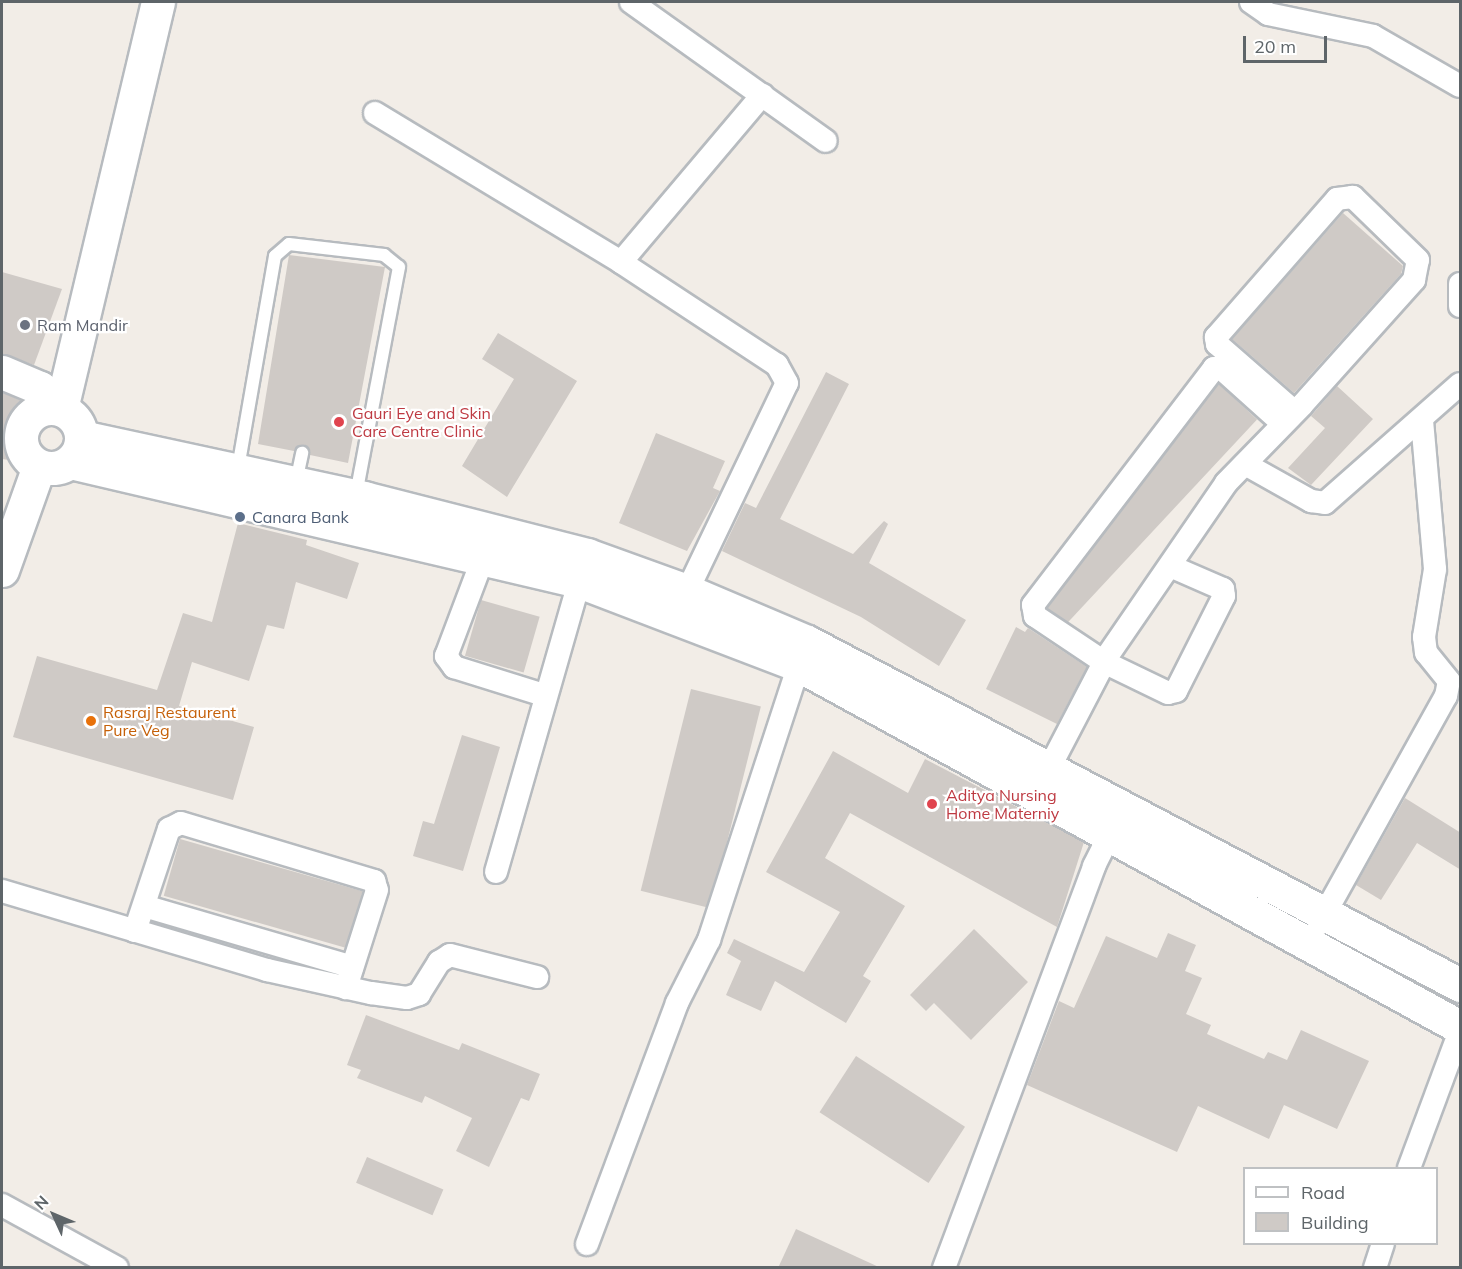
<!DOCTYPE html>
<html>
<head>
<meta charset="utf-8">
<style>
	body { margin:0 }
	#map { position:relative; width:1462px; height:1269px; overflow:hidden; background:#f2ede7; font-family:Mulish,sans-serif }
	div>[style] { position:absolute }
	.building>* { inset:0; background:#cfcac6; transform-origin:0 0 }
	.roads { filter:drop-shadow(2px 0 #b7bbbf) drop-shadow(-2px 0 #b7bbbf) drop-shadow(0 2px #b7bbbf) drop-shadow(0 -2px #b7bbbf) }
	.lane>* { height:12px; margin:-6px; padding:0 6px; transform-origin:6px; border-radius:6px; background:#fff }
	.street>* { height:22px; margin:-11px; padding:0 11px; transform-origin:11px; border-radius:11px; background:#fff }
	.secondary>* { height:33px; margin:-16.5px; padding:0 16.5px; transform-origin:16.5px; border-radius:16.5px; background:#fff }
	.secondary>.ring { margin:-16.5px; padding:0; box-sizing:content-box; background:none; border:33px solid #fff; border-radius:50% }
	.dots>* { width:16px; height:16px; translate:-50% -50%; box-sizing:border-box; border:3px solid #fff; border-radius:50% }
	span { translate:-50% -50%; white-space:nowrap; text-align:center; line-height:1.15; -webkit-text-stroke:4.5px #fff; paint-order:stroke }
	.worship-label { font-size:16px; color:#5b616d }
	.left { translate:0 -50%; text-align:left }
	.health-label { font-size:16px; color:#be3a42 }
	.service-label { font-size:16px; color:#4e5e75 }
	.food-label { font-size:16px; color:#c56008 }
	.frame { position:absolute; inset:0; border:3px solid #5e6569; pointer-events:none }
	.legend { position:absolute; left:1243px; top:1167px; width:195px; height:78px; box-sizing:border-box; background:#fff; border:2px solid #bfc1c3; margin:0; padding:8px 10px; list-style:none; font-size:18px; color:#5e6569 }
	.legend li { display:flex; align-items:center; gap:12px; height:30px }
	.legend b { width:30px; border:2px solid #bfc1c3 }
	.north { position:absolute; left:24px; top:1185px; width:60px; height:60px; -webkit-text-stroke:4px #fff; paint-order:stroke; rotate:314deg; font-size:16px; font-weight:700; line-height:24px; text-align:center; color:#5e6569 }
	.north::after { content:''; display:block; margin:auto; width:21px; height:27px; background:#5e6569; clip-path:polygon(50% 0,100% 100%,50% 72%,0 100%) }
	.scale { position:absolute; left:1243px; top:36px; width:84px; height:27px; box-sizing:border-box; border:3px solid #5e6569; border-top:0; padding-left:8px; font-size:18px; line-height:21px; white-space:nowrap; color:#5e6569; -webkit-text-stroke:4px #fff; paint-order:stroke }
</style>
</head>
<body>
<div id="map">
	<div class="building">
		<div style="clip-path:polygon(1343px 213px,1403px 266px,1401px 274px,1294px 393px,1232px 339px)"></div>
		<div style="clip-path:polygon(289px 255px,385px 267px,348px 463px,310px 455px,304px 445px,294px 451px,258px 444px)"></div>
		<div style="clip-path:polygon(2px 272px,62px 289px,34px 365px,2px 354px)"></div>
		<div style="clip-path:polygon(498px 333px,577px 381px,507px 497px,462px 466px,514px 379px,482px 359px)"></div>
		<div style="clip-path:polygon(826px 372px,849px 384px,780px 519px,853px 554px,884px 521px,888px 524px,869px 563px,966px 620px,939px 666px,861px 617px,722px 551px,745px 503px,756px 508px)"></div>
		<div style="left:1219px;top:384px;width:52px;height:282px;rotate:43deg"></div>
		<div style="clip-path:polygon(1337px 386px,1373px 419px,1311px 485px,1288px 468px,1325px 428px,1311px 416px)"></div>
		<div style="clip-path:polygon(2px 392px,24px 402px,9px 460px,2px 459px)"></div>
		<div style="clip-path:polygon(656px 433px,725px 461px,713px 488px,720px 491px,687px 551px,619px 523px)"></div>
		<div style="clip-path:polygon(238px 523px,307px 540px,306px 545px,359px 563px,347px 599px,296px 582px,284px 629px,267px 625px,249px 681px,192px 662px,179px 706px,254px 727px,233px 800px,13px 737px,37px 656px,157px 690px,183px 613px,212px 622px)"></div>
		<div style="left:481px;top:600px;width:61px;height:58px;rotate:16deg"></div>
		<div style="clip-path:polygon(1016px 627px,1025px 632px,1028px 628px,1087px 667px,1057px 724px,986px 689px)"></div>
		<div style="left:691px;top:689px;width:72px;height:208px;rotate:14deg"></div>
		<div style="clip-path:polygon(462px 735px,500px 747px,463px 871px,413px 856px,423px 821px,434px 824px)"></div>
		<div style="clip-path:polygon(833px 751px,908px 793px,925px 759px,1084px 842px,1057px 927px,850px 813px,825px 858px,905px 906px,863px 976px,871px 981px,846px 1023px,775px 981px,761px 1011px,726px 995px,741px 961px,727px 953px,734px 939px,804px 972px,840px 912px,766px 872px)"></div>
		<div style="clip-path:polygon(1405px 798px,1461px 833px,1461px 870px,1417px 843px,1381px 900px,1356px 885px)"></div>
		<div style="left:180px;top:839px;width:190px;height:59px;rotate:16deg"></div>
		<div style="clip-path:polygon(974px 929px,1028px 982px,971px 1040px,934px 1003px,926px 1011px,910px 995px)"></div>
		<div style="clip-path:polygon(1168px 933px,1196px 945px,1185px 971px,1202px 978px,1186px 1014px,1211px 1025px,1207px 1034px,1264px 1059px,1268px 1052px,1287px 1060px,1301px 1030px,1369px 1061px,1337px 1129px,1284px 1105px,1269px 1139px,1198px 1106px,1177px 1152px,1027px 1085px,1059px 1001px,1074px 1008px,1106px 936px,1157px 958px)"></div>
		<div style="clip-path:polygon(366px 1015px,459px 1050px,462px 1043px,540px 1074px,529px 1101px,521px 1098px,489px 1167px,456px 1151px,472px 1118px,425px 1096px,422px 1103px,357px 1078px,361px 1070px,347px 1065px)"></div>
		<div style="left:856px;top:1056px;width:130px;height:67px;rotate:33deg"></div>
		<div style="left:367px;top:1157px;width:83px;height:28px;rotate:23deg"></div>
		<div style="clip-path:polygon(796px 1229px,881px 1268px,778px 1268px)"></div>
	</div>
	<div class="roads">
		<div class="lane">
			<div style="left:238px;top:468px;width:215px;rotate:-80.1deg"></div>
			<div style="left:275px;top:256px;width:18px;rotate:-41deg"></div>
			<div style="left:289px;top:244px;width:96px;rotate:6.6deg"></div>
			<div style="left:384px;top:255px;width:19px;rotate:39deg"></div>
			<div style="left:399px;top:267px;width:231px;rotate:100.7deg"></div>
			<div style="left:296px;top:482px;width:30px;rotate:-78deg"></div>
		</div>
		<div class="street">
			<div style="left:631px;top:2px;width:239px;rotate:35.5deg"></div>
			<div style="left:1251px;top:2px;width:21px;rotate:35deg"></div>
			<div style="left:1268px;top:14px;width:107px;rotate:11.8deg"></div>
			<div style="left:1373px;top:36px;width:100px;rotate:29.9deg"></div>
			<div style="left:375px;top:113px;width:288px;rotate:31.2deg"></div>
			<div style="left:1460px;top:284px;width:22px;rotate:90deg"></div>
			<div style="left:1245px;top:464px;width:76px;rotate:29.3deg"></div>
			<div style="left:1311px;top:501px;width:14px;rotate:8deg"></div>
			<div style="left:1325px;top:503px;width:180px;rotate:-41.4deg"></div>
			<div style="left:488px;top:545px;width:119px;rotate:110.7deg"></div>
			<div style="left:446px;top:656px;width:14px;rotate:54deg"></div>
			<div style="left:454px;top:667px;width:94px;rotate:17.3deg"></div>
			<div style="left:1170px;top:566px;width:58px;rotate:23.5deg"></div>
			<div style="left:1223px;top:589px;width:7px;rotate:82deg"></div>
			<div style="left:1224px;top:596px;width:106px;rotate:116.8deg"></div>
			<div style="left:1176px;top:691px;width:8px;rotate:166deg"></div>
			<div style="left:1168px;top:693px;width:71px;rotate:-154.2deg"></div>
			<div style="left:1104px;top:662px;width:83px;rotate:-146.3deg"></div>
			<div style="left:1035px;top:616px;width:11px;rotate:-100deg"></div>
			<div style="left:1033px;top:605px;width:298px;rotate:-52.6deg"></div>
			<div style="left:1214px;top:368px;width:8px;rotate:7deg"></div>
			<div style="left:1222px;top:369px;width:82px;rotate:42deg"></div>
			<div style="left:681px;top:604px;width:245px;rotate:-64.4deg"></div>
			<div style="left:787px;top:383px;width:21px;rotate:-119deg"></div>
			<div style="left:777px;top:365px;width:187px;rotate:-146.6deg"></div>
			<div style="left:621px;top:262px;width:219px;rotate:-49.8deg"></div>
			<div style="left:1043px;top:780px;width:141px;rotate:-62.5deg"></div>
			<div style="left:1108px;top:655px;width:209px;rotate:-55.5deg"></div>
			<div style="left:1226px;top:483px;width:109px;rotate:-45.7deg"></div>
			<div style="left:1302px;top:405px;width:168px;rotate:-48.1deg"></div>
			<div style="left:1414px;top:280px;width:20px;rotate:-79deg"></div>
			<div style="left:1418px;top:260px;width:91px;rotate:-135.9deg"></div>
			<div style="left:1353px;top:197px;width:16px;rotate:173deg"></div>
			<div style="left:1337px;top:199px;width:184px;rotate:131.2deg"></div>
			<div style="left:1216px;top:337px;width:7px;rotate:82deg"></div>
			<div style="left:1217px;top:344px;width:103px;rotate:41.1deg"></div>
			<div style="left:496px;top:872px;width:316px;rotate:-74deg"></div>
			<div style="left:2px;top:891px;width:277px;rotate:16.6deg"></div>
			<div style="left:267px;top:970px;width:107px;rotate:12.5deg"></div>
			<div style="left:371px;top:993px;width:36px;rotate:8deg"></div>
			<div style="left:407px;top:998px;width:13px;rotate:-18deg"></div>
			<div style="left:419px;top:994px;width:38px;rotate:-58deg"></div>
			<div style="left:439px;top:962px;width:13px;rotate:-32deg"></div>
			<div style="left:450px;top:955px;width:90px;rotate:14.2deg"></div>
			<div style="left:144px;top:906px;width:217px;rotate:16.3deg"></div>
			<div style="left:1319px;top:924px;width:261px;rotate:-60.9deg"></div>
			<div style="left:1446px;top:696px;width:15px;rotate:-79deg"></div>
			<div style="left:1449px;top:681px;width:36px;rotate:-129deg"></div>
			<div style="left:1426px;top:653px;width:16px;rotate:-97deg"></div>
			<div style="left:1424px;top:637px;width:69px;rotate:-80.8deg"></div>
			<div style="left:1435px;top:569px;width:150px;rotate:-95deg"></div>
			<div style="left:135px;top:931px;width:108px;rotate:-71.6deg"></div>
			<div style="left:169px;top:829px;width:13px;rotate:-27deg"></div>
			<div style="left:181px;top:823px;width:202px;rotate:16.7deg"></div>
			<div style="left:374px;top:881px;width:9px;rotate:72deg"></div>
			<div style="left:377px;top:890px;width:103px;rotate:107.6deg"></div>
			<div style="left:1409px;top:1168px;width:146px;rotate:-69.6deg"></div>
			<div style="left:2px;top:1205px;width:131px;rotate:28.7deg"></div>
			<div style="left:587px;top:1244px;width:257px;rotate:-69.5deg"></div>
			<div style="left:677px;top:1003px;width:71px;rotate:-63.1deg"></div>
			<div style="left:709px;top:940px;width:303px;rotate:-71.9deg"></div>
			<div style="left:944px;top:1268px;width:429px;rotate:-69.5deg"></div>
			<div style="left:1094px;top:866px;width:49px;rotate:-63.4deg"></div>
			<div style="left:1375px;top:1268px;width:25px;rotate:-72deg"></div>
		</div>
		<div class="secondary">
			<div style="left:2px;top:372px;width:41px;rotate:22.8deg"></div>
			<div style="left:40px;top:388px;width:30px;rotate:45deg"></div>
			<div class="ring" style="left:21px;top:408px;width:27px;height:27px"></div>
			<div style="left:61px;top:409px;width:418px;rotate:-76.6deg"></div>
			<div style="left:82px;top:437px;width:289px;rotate:12.2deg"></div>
			<div style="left:364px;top:498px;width:230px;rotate:14.3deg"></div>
			<div style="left:587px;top:555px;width:109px;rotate:19.9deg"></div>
			<div style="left:689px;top:592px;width:128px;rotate:23deg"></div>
			<div style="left:807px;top:642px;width:738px;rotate:27.71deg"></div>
			<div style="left:70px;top:462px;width:523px;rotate:13.16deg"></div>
			<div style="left:579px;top:581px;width:235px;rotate:20.9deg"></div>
			<div style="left:799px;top:665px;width:754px;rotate:28.71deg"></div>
			<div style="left:2px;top:570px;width:110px;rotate:-70.4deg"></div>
		</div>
	</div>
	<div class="dots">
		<div style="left:25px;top:325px;background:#6b7280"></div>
		<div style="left:339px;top:422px;background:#e0444e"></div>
		<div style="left:240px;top:517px;background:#5c6f8a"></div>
		<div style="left:91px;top:721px;background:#e8710a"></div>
		<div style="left:932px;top:804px;background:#e0444e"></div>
	</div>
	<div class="worship-label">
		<span class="left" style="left:37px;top:325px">Ram Mandir</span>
	</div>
	<div class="health-label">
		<span class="left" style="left:352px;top:422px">Gauri Eye and Skin<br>Care Centre Clinic</span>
		<span class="left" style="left:946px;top:804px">Aditya Nursing<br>Home Materniy</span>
	</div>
	<div class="service-label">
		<span class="left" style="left:252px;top:517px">Canara Bank</span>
	</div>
	<div class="food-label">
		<span class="left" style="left:103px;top:721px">Rasraj Restaurent<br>Pure Veg</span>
	</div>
	<div class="frame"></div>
	<ul class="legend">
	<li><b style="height:8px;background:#fff"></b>Road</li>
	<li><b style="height:16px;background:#cfcac6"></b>Building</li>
	</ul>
	<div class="north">N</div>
	<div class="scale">20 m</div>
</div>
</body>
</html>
